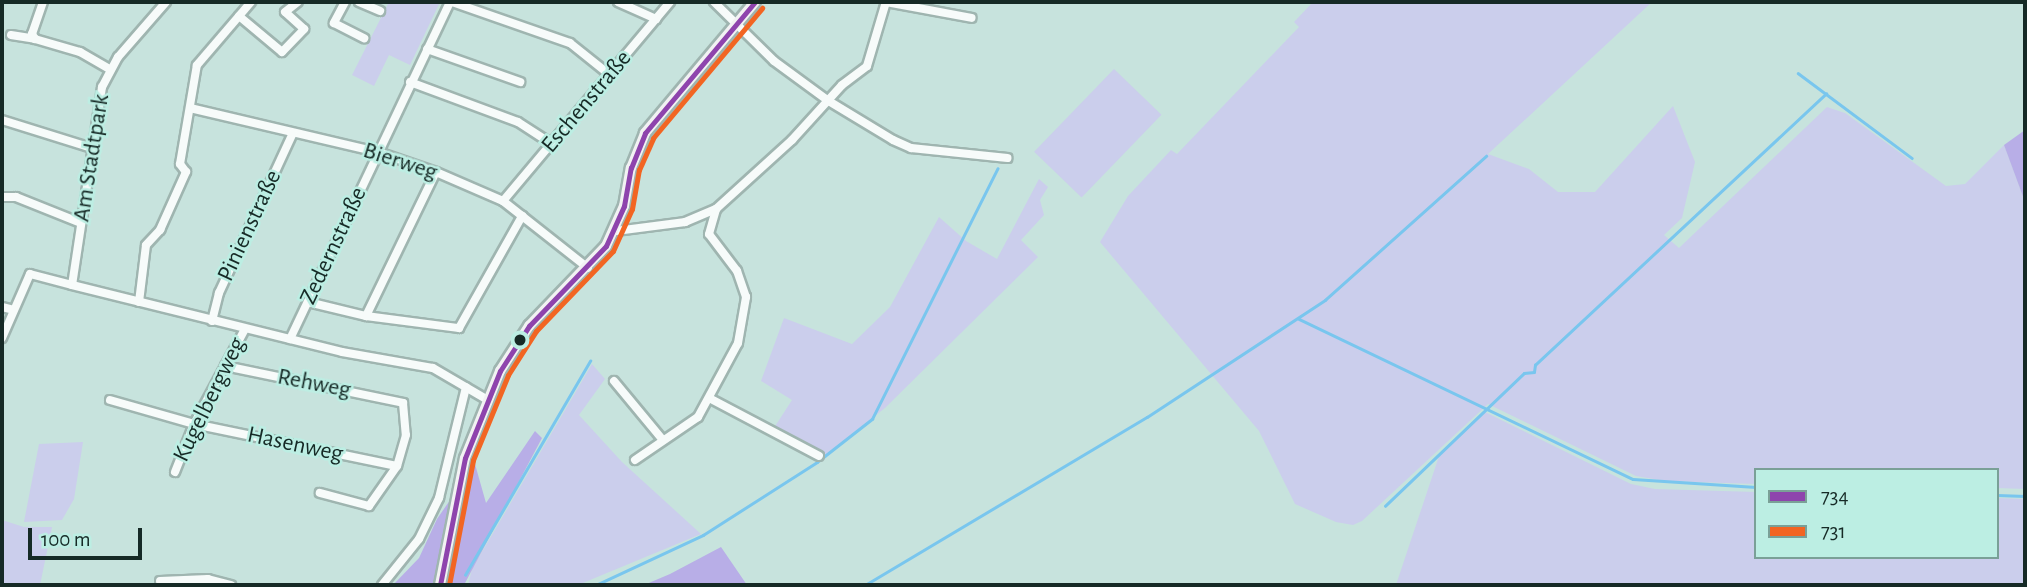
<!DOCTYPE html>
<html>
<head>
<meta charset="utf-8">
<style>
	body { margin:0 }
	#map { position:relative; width:2027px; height:587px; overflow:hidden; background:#c7e3dd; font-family:"Alegreya Sans",sans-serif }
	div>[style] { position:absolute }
	.green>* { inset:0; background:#cbceec; transform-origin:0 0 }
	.forest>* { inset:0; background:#b8aee7 }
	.stream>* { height:2.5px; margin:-1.25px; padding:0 1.25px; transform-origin:1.25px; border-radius:1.25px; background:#79c6ee }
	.roads { filter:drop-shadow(2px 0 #9fb5b0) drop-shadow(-2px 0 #9fb5b0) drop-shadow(0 2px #9fb5b0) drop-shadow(0 -2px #9fb5b0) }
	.minor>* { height:8px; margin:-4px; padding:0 4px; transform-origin:4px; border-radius:4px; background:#f7fbfa }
	.major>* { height:10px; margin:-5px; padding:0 5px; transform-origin:5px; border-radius:5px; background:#f2f2f3 }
	.bus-1>* { height:5px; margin:-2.5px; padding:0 2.5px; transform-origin:2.5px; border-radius:2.5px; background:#8e44ad }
	.bus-2>* { height:5px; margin:-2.5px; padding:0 2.5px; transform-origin:2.5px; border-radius:2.5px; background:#f26522 }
	.dots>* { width:19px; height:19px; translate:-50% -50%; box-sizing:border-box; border:4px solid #bceee3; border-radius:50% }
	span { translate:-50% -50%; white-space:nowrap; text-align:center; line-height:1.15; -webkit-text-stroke:5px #bceee3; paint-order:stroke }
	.street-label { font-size:24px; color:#162a26 }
	.frame { position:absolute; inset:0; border:4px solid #162a26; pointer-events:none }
	.legend { position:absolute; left:1754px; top:468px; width:245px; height:91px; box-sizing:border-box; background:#bceee3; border:2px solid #7aa097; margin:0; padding:9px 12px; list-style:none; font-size:21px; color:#162a26 }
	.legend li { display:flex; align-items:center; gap:14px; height:35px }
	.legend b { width:35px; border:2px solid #7aa097 }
	.scale { position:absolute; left:28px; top:528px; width:114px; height:32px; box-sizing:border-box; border:4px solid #162a26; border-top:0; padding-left:9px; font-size:21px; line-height:24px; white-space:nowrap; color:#162a26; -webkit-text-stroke:5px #bceee3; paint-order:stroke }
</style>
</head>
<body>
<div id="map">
	<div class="green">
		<div style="clip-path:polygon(389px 2px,440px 2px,410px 65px,389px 55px,374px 86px,352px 75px)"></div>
		<div style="clip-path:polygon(1313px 2px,1652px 2px,1488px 154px,1529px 169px,1558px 192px,1595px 192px,1673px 106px,1695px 162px,1682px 218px,1664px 235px,1679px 248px,1827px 107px,1845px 113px,1946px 186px,1965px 184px,2004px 145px,2025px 202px,2025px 489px,1997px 488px,1997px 470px,1756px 470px,1756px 484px,1665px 481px,1636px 476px,1488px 404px,1362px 521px,1353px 525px,1336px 522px,1295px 504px,1259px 431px,1100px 242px,1128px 196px,1171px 150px,1177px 154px,1299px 27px,1294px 22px)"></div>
		<div style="left:1114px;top:69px;width:66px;height:115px;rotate:44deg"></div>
		<div style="clip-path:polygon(1039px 179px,1048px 187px,1040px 200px,1044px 215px,1021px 240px,1038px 257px,885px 408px,822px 458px,772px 431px,792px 400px,761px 381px,784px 318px,852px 344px,890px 307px,939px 217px,966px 241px,997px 259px)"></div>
		<div style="clip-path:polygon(592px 364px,605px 379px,579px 415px,622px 462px,701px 534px,578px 585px,468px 585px,472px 569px)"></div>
		<div style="clip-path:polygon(1485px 412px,1631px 484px,1655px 489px,1756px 492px,1756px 557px,1997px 557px,1997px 498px,2025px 499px,2025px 585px,1396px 585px,1439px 456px)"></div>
		<div style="clip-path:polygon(83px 442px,74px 499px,62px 520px,24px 522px,39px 444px)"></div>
		<div style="clip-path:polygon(2px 520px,24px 527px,52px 527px,40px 585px,2px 585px)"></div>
	</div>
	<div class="forest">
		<div style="clip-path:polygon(2025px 130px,2025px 202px,2004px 145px)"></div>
		<div style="clip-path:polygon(535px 431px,542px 438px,464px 585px,393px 585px,419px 558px,437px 519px,475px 464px,486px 503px)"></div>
		<div style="clip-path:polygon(721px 547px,747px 585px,644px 585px,670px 574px)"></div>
	</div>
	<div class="stream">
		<div style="left:1798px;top:73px;width:142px;rotate:36.7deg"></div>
		<div style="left:1299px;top:319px;width:370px;rotate:25.6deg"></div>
		<div style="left:1633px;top:479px;width:123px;rotate:3.7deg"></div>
		<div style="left:1997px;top:495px;width:28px;rotate:2deg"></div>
		<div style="left:1385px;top:506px;width:192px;rotate:-43.7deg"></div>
		<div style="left:1524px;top:373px;width:10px;rotate:-6deg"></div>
		<div style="left:1534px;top:372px;width:7px;rotate:-82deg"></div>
		<div style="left:1535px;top:365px;width:398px;rotate:-43deg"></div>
		<div style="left:465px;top:575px;width:248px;rotate:-59.7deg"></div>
		<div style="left:596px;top:585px;width:118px;rotate:-25deg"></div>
		<div style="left:703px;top:535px;width:135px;rotate:-32.6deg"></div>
		<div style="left:817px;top:462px;width:70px;rotate:-38deg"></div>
		<div style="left:872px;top:419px;width:280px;rotate:-63.4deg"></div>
		<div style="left:865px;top:585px;width:328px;rotate:-30.8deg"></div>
		<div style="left:1147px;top:417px;width:213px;rotate:-33.3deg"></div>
		<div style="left:1325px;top:300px;width:216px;rotate:-41.8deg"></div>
	</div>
	<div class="roads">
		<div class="minor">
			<div style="left:43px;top:2px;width:34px;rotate:109deg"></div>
			<div style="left:32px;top:34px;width:6px;rotate:59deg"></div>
			<div style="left:35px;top:39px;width:47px;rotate:16.1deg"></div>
			<div style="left:80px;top:52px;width:34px;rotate:30deg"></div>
			<div style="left:166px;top:2px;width:73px;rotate:131.1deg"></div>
			<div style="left:118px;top:57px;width:34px;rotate:118deg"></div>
			<div style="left:102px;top:87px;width:200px;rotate:98.6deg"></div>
			<div style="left:72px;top:285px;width:278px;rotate:13.9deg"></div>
			<div style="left:342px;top:352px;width:92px;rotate:10deg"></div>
			<div style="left:433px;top:368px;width:61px;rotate:30.3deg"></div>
			<div style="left:345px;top:2px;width:24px;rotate:118deg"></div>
			<div style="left:334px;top:23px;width:34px;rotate:27deg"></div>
			<div style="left:359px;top:2px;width:23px;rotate:23deg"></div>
			<div style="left:452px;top:2px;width:125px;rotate:19.2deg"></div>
			<div style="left:570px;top:43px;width:51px;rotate:38.7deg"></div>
			<div style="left:618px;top:2px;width:42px;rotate:24.1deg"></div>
			<div style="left:714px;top:2px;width:84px;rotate:44.5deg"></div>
			<div style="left:774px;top:61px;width:66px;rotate:36.3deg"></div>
			<div style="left:827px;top:100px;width:77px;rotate:31.2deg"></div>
			<div style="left:893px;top:140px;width:20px;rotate:24deg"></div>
			<div style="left:911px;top:148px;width:97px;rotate:5.9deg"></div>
			<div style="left:239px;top:16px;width:56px;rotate:39.9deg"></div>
			<div style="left:282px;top:52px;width:32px;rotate:-46deg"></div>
			<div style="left:304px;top:29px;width:25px;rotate:-138deg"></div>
			<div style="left:285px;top:12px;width:16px;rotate:-38deg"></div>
			<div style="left:11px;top:35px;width:24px;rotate:9deg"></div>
			<div style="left:427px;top:49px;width:99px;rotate:19.5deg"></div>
			<div style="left:410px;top:82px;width:115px;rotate:20.3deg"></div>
			<div style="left:518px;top:122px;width:38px;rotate:33deg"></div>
			<div style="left:190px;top:108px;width:193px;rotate:13.2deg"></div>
			<div style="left:378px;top:152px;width:61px;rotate:19deg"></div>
			<div style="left:436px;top:172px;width:73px;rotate:23.4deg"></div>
			<div style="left:503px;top:201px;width:108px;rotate:38.2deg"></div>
			<div style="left:2px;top:120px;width:94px;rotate:17.3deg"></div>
			<div style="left:2px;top:197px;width:14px"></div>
			<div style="left:16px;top:197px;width:70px;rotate:21.8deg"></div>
			<div style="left:503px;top:201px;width:260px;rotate:-50deg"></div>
			<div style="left:616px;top:231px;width:70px;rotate:-7.4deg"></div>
			<div style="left:685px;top:222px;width:34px;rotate:-23deg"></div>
			<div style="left:716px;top:209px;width:103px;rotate:-42.2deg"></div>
			<div style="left:792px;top:140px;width:74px;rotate:-47.7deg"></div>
			<div style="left:842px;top:85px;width:31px;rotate:-37deg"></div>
			<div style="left:867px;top:66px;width:67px;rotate:-73.5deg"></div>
			<div style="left:886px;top:2px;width:87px;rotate:10.5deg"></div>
			<div style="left:139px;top:302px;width:57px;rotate:-83deg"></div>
			<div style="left:146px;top:245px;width:21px;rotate:-47deg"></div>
			<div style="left:160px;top:230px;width:64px;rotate:-65.9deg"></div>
			<div style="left:186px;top:172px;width:10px;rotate:-127deg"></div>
			<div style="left:180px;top:164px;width:100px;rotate:-80.3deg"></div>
			<div style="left:197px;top:65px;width:83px;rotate:-49.4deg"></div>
			<div style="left:308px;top:302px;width:60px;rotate:13.6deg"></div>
			<div style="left:366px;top:316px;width:94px;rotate:7.4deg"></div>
			<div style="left:459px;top:328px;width:129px;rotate:-60.6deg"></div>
			<div style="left:2px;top:307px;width:12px;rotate:14deg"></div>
			<div style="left:366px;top:316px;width:160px;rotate:-64.1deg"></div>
			<div style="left:212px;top:321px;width:29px;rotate:-76deg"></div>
			<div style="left:219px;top:293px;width:176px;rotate:-65.2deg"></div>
			<div style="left:2px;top:338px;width:70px;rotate:-66.4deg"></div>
			<div style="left:30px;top:274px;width:43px;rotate:14.7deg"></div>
			<div style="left:290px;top:339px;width:373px;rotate:-64.6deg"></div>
			<div style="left:225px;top:366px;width:182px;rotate:11.7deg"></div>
			<div style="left:403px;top:403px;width:32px;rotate:85deg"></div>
			<div style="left:406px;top:435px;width:32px;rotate:106deg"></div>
			<div style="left:397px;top:466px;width:49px;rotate:125deg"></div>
			<div style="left:369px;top:506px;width:51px;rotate:-165.1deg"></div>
			<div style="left:614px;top:381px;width:75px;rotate:50.4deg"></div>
			<div style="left:711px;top:399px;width:122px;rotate:27.8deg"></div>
			<div style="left:110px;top:400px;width:87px;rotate:15.9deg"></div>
			<div style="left:194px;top:424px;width:207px;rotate:11.7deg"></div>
			<div style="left:635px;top:460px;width:76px;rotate:-34.3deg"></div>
			<div style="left:698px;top:417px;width:84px;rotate:-61.6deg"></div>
			<div style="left:738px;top:343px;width:47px;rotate:-80.1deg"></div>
			<div style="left:746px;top:297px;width:28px;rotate:-109deg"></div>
			<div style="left:737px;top:271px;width:46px;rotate:-127.1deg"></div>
			<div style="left:709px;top:234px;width:26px;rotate:-74deg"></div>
			<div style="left:175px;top:472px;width:52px;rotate:-68.4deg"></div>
			<div style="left:194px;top:424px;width:108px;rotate:-61.8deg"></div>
			<div style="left:160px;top:581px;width:48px;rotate:-2.4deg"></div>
			<div style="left:208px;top:579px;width:24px;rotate:15deg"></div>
			<div style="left:382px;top:585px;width:59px;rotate:-51.2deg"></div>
			<div style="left:419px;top:539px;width:46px;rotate:-64deg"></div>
			<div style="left:439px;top:498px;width:114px;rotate:-76.3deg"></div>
		</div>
		<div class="major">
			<div style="left:440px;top:585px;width:129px;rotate:-78.9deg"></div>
			<div style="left:465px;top:458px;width:94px;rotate:-68.1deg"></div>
			<div style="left:500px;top:371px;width:54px;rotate:-57.2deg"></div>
			<div style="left:529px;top:326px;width:111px;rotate:-46.1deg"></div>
			<div style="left:606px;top:246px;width:44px;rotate:-65.8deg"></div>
			<div style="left:624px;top:206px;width:39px;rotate:-80deg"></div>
			<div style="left:631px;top:168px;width:38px;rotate:-68deg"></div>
			<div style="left:645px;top:133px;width:171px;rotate:-50deg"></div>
		</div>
	</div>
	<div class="bus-1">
		<div style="left:440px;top:585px;width:129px;rotate:-78.9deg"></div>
		<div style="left:465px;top:458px;width:94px;rotate:-68.1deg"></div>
		<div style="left:500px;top:371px;width:54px;rotate:-57.2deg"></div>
		<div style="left:529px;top:326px;width:111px;rotate:-46.1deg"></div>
		<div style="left:606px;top:246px;width:44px;rotate:-65.8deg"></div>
		<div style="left:624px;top:206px;width:39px;rotate:-80deg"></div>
		<div style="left:631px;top:168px;width:38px;rotate:-68deg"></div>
		<div style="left:645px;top:133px;width:171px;rotate:-50deg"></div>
	</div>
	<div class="bus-2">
		<div style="left:449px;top:585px;width:127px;rotate:-79.1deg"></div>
		<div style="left:473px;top:460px;width:92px;rotate:-67.6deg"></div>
		<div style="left:508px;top:375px;width:52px;rotate:-57.5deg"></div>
		<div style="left:536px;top:331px;width:111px;rotate:-46.1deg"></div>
		<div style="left:613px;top:251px;width:46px;rotate:-65.7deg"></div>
		<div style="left:632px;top:209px;width:40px;rotate:-80deg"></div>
		<div style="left:639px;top:170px;width:35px;rotate:-66deg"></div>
		<div style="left:653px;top:138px;width:170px;rotate:-50deg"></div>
	</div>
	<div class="dots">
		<div style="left:520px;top:340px;background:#162a26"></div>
	</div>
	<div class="street-label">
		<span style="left:587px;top:102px;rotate:-50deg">Eschenstraße</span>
		<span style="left:92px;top:158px;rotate:-81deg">Am Stadtpark</span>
		<span style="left:400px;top:162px;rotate:18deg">Bierweg</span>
		<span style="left:250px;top:226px;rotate:-65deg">Pinienstraße</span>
		<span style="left:334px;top:246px;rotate:-65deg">Zedernstraße</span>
		<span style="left:314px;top:384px;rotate:11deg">Rehweg</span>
		<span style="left:210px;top:400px;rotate:-64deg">Kugelbergweg</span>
		<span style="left:295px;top:445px;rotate:12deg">Hasenweg</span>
	</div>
	<div class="frame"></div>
	<ul class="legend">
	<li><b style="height:9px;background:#8e44ad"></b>734</li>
	<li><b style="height:9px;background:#f26522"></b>731</li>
	</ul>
	<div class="scale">100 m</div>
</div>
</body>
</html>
